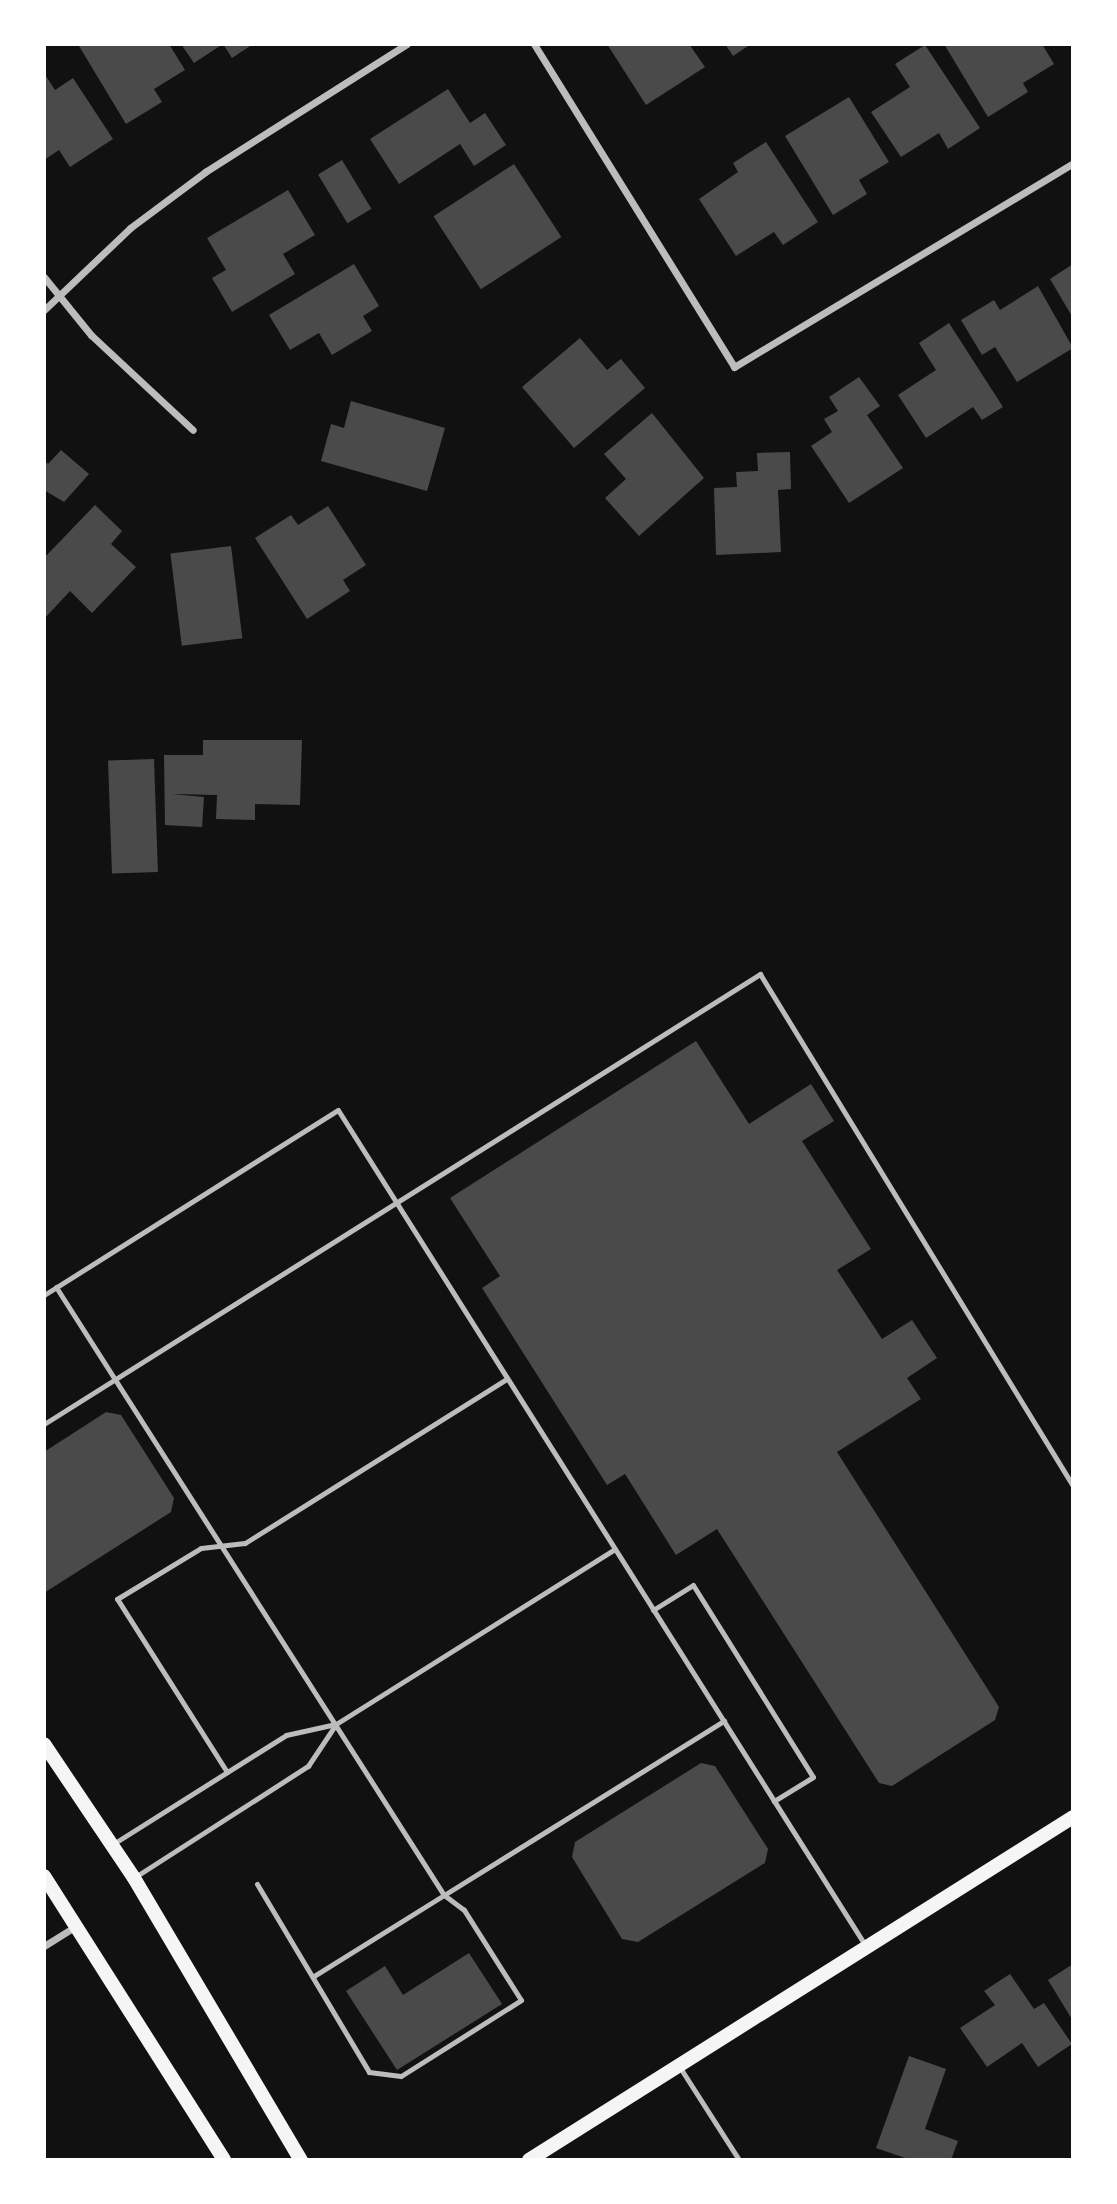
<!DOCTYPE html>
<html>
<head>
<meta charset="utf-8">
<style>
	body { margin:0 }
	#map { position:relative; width:1117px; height:2204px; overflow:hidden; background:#111; font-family:Arial,sans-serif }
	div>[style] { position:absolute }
	.building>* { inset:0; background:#4a4a4a; transform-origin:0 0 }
	.service>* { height:5px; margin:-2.5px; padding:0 2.5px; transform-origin:2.5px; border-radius:2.5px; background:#bcbcbc }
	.minor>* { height:7px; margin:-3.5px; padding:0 3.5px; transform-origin:3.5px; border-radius:3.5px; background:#bcbcbc }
	.secondary>* { height:14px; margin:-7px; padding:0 7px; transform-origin:7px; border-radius:7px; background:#f5f5f5 }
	span { translate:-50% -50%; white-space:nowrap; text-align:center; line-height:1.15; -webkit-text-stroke:7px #fff; paint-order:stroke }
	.frame { position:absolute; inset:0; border:46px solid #fff; pointer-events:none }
</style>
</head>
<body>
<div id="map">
	<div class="building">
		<div style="clip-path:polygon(169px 44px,185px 70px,154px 89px,162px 102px,126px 124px,79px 46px)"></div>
		<div style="clip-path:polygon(181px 44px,253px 44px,232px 58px,223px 44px,194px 63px)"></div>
		<div style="clip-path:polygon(607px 44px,689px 44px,705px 67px,646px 105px)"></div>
		<div style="clip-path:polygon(725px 44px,751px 44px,733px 56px)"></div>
		<div style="clip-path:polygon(944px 44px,1042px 44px,1054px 64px,1023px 83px,1028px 92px,988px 117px)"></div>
		<div style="clip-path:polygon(925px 45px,980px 128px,948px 149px,939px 133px,901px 157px,871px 112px,910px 87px,895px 64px)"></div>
		<div style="clip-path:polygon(44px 73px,55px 90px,73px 78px,113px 139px,70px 167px,59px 150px,44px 160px)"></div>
		<div style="clip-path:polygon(448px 89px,470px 123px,485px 113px,506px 145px,474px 166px,460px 144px,399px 184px,370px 139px)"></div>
		<div style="clip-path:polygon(849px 97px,889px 162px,859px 180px,867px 194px,833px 215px,785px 136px)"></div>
		<div style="clip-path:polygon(766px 142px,818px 222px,783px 245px,774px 232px,736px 256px,699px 199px,738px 172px,733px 163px)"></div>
		<div style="left:342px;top:160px;width:57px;height:28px;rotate:59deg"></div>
		<div style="left:514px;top:164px;width:87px;height:96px;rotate:57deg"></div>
		<div style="clip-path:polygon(288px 190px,315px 235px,283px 254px,295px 274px,232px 312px,212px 278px,226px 270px,207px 238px)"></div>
		<div style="clip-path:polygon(354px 264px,379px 306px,363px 316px,372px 331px,332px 355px,319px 333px,290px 350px,269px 315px)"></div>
		<div style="clip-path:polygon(1073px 264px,1073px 318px,1050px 279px)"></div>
		<div style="clip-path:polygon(1038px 286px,1073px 348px,1017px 382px,995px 347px,982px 355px,961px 320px,994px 300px,1000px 310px)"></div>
		<div style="clip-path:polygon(949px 323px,1003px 407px,982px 420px,973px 407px,926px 438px,898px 395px,936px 370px,919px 343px)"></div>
		<div style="clip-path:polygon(580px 338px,607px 370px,621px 359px,645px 388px,574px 448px,522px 387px)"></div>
		<div style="clip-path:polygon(859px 377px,880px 406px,867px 415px,903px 468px,849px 503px,811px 446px,832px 432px,824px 419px,838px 411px,829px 397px)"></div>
		<div style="clip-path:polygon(351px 401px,445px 428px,427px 491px,321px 461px,331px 424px,344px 428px)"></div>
		<div style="clip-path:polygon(652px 413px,704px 478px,639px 536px,605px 498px,626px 479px,604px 454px)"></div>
		<div style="clip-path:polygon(61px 450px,89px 474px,64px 502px,44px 490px,44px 460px,48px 464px)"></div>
		<div style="clip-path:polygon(790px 452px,791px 489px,778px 490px,781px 552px,716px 555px,714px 488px,737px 487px,736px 472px,758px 471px,757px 453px)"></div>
		<div style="clip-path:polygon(95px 505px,122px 531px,111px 544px,136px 567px,92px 613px,70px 591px,44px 619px,44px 558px)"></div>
		<div style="clip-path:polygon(328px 506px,366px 565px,343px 580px,350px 591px,307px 619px,255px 538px,291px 515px,298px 525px)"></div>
		<div style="left:231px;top:546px;width:93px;height:61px;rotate:83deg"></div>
		<div style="clip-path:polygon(203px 740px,302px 740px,300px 805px,255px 804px,255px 820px,216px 819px,217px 795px,172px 794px,204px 797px,202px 827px,165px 825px,164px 755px,203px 755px)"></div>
		<div style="left:154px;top:759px;width:113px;height:46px;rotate:88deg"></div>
		<div style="clip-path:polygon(696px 1041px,749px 1124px,811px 1084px,834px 1121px,802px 1141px,871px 1249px,837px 1270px,882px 1339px,912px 1320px,937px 1358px,907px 1378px,921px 1399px,837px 1452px,999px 1707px,995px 1720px,892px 1786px,879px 1783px,717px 1529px,676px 1555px,625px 1474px,607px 1485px,482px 1288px,500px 1276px,450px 1198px)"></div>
		<div style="clip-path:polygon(106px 1412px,121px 1415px,174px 1498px,171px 1512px,44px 1593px,44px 1452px)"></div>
		<div style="clip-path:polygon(701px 1763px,715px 1766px,768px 1849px,765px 1863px,638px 1942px,622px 1939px,572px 1857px,575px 1842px)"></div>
		<div style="clip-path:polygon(469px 1953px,502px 2004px,397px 2070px,346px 1991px,385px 1966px,403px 1995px)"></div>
		<div style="clip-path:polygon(1073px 1964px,1073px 2021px,1048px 1980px)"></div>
		<div style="clip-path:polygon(1010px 1974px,1034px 2009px,1044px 2003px,1072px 2044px,1038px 2067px,1022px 2043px,987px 2067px,960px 2028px,995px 2005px,984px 1991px)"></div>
		<div style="clip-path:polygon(909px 2056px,946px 2069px,925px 2129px,958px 2141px,951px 2160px,911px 2160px,876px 2148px)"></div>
	</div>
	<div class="service">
		<div style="left:56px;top:1287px;width:721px;rotate:57.46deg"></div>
		<div style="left:444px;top:1895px;width:330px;rotate:-31.9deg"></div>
		<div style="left:44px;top:1295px;width:347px;rotate:-32.2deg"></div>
		<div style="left:338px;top:1110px;width:987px;rotate:57.74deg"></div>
		<div style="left:44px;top:1424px;width:846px;rotate:-32.15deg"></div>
		<div style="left:760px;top:974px;width:600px;rotate:58.56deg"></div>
		<div style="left:653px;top:1610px;width:47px;rotate:-32deg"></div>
		<div style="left:693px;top:1585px;width:226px;rotate:58deg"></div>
		<div style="left:813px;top:1777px;width:46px;rotate:148.4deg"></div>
		<div style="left:227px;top:1772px;width:205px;rotate:-122.4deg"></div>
		<div style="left:117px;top:1599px;width:98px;rotate:-31.3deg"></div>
		<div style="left:201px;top:1548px;width:44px;rotate:-6.5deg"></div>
		<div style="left:245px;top:1543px;width:308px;rotate:-32.1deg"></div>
		<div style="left:113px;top:1844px;width:204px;rotate:-32.2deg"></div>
		<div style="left:286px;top:1735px;width:51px;rotate:-12.4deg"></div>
		<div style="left:336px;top:1724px;width:329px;rotate:-32.1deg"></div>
		<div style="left:135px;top:1877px;width:206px;rotate:-32.7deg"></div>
		<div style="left:308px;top:1766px;width:50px;rotate:-56.3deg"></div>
		<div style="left:257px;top:1884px;width:219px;rotate:59.2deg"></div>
		<div style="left:369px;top:2072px;width:32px;rotate:7deg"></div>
		<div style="left:401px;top:2076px;width:142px;rotate:-32.3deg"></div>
		<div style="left:521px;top:2000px;width:107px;rotate:-122.3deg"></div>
		<div style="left:464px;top:1910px;width:25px;rotate:-143deg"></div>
		<div style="left:444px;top:1895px;width:153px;rotate:148.1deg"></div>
		<div style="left:679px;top:2066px;width:112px;rotate:57.4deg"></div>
	</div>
	<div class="minor">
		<div style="left:534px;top:44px;width:380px;rotate:58.2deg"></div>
		<div style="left:734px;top:367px;width:396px;rotate:-31deg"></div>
		<div style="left:44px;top:277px;width:75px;rotate:51deg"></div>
		<div style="left:91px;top:335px;width:139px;rotate:43deg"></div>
		<div style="left:44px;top:310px;width:119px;rotate:-43.6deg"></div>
		<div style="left:130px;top:228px;width:94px;rotate:-36.7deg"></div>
		<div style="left:205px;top:172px;width:239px;rotate:-32.4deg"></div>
		<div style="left:44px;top:1946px;width:38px;rotate:-32deg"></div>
	</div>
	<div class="secondary">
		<div style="left:44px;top:1744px;width:161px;rotate:56.1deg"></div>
		<div style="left:134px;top:1878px;width:328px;rotate:59.4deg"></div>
		<div style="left:44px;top:1876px;width:336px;rotate:57.6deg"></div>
		<div style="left:529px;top:2160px;width:643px;rotate:-32.23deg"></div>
	</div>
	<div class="frame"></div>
</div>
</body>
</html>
